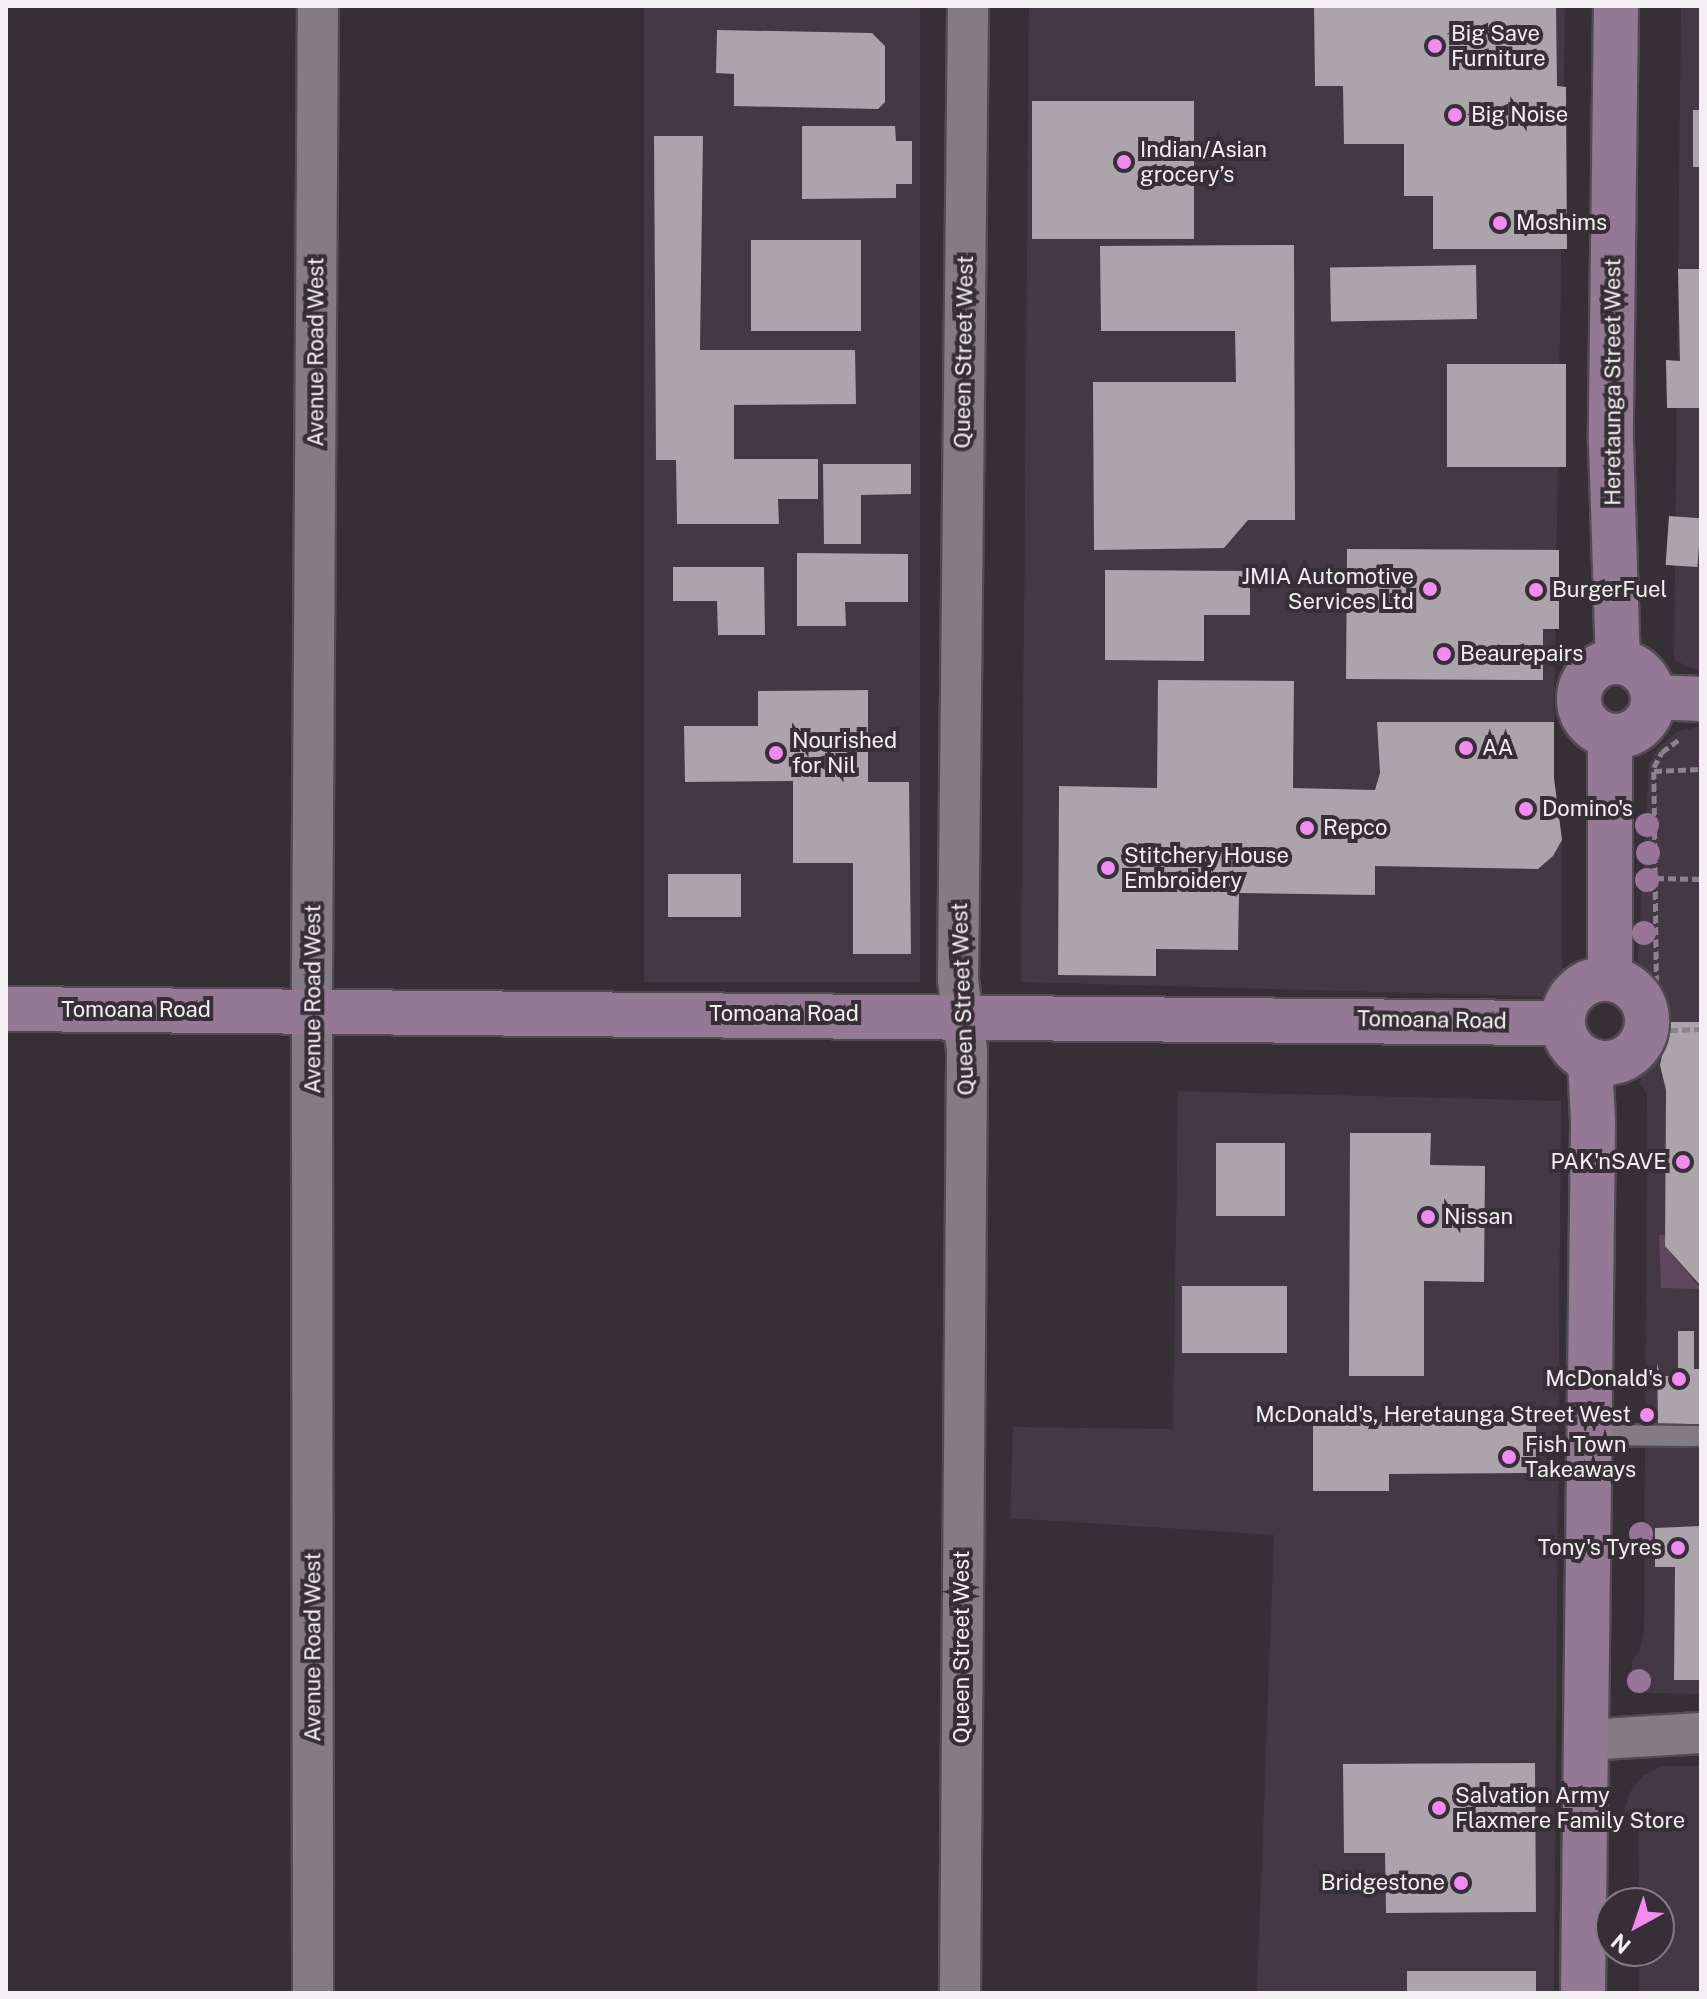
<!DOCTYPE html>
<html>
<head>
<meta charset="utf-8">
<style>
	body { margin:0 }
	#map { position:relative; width:1707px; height:1999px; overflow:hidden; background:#363036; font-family:"Public Sans",sans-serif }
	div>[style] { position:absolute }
	.built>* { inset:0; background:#433843; transform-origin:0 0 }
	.green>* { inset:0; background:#5f475e }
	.building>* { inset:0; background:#aba4ab; transform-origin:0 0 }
	.path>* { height:5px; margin-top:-2.5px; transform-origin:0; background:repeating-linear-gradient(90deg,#898489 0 8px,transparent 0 12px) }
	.roads { filter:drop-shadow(2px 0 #514c51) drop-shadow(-2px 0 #514c51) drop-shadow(0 2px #514c51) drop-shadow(0 -2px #514c51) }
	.lane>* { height:20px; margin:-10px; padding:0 10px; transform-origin:10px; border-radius:10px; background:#847c83 }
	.street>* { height:40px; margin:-20px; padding:0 20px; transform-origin:20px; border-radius:20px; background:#847c83 }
	.secondary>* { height:44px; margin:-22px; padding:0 22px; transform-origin:22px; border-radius:22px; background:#947994 }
	.secondary>.ring { margin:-22px; padding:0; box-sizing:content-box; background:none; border:44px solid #947994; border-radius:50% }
	.trees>* { width:24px; height:24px; margin:-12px; border-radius:50%; background:#987598 }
	.dots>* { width:22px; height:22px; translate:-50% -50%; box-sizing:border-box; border:4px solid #363036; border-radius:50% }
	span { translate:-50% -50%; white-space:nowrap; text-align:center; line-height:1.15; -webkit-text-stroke:8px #363036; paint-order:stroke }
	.poi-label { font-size:22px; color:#f3eff3 }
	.left { translate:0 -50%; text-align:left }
	.right { translate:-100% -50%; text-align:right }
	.street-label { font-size:22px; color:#f3eff3 }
	.frame { position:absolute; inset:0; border:8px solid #f3eff3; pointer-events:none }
	.north { position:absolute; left:1595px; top:1887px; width:80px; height:80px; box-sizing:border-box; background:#363036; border:2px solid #827c82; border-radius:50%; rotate:220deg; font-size:22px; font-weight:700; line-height:32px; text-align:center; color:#f3eff3 }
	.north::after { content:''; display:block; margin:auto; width:28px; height:36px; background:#f28af2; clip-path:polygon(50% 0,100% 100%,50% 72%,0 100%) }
</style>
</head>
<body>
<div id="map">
	<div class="built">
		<div style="left:644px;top:6px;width:276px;height:976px"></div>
		<div style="clip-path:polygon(1029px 6px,1565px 6px,1554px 722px,1554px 778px,1562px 840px,1562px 997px,1021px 982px)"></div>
		<div style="clip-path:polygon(1681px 6px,1701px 6px,1701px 672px,1674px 660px)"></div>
		<div style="clip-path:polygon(1701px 726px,1701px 1694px,1649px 1693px,1636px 1689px,1632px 1677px,1632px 1662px,1640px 1649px,1644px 1630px,1647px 1094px,1639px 1084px,1654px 1019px,1649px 989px,1638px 959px,1649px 764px,1658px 748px,1676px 732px)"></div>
		<div style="clip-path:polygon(1178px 1091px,1561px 1101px,1554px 1993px,1257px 1993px,1274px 1535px,1010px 1518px,1013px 1427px,1173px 1429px)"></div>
		<div style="clip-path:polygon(1662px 1766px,1701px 1766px,1701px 1993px,1639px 1993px,1640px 1951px,1659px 1951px,1659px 1903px,1639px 1903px,1638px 1831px,1624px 1822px,1623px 1816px,1630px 1792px,1643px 1776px)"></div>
	</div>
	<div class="green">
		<div style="clip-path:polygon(1659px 1235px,1665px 1235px,1665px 1246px,1701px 1289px,1661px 1288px)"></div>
	</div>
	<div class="building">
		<div style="clip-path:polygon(1314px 6px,1556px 6px,1557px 86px,1566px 87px,1567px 249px,1433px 249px,1433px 196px,1404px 196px,1404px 144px,1344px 144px,1343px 86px,1315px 86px)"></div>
		<div style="clip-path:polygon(717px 30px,872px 33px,885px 46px,885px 102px,878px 109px,734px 106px,734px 74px,716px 73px)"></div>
		<div style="left:1032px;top:101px;width:162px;height:138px"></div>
		<div style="left:1693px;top:110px;width:8px;height:57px"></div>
		<div style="clip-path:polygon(802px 126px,895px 126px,896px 141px,912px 141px,912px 184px,896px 184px,896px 198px,802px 199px)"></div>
		<div style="clip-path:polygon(654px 136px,703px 136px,700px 350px,855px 350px,856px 404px,734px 405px,734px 459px,818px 459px,818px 499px,778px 499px,779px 524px,677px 524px,676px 460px,656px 460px)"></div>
		<div style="left:751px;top:240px;width:110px;height:91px"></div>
		<div style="clip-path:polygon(1294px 245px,1295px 520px,1248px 520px,1224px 548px,1094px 550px,1093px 382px,1236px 382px,1235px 331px,1101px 331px,1100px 246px)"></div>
		<div style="left:1476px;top:265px;width:54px;height:146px;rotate:89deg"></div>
		<div style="clip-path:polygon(1678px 269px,1701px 269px,1701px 408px,1667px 408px,1666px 360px,1680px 361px)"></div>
		<div style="left:1447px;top:364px;width:119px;height:103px"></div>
		<div style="clip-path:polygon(823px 464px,911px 464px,911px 494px,861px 495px,861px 544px,824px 544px)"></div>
		<div style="left:1669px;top:516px;width:32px;height:49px;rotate:4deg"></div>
		<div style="clip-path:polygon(1347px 549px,1559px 550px,1559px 629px,1543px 629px,1543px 680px,1346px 679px)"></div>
		<div style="clip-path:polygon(797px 553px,908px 554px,908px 602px,845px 602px,846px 626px,797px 626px)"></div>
		<div style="clip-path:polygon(673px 567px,764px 567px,765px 635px,718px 635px,717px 601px,673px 601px)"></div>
		<div style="clip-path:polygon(1105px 570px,1250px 571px,1250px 615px,1204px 615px,1204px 661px,1105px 660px)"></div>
		<div style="clip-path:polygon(1158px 680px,1294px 681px,1293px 788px,1375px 790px,1380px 773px,1377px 722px,1554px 722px,1554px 778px,1562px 840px,1553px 856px,1538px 869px,1375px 866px,1375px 895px,1239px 893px,1238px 950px,1156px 949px,1156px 976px,1058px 975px,1059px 786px,1157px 788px)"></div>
		<div style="clip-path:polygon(868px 690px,868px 782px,909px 782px,911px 954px,853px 954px,853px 863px,793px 863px,793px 781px,685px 782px,684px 726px,758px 726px,758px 691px)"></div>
		<div style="left:668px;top:874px;width:73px;height:43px"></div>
		<div style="clip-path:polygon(1669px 1022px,1701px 1022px,1701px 1286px,1665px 1246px,1666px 1090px,1660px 1065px)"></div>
		<div style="clip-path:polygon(1350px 1133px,1431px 1133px,1430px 1165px,1485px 1166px,1484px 1282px,1424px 1281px,1424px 1376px,1349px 1376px)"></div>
		<div style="left:1216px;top:1143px;width:69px;height:73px"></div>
		<div style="left:1182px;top:1286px;width:105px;height:67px"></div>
		<div style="clip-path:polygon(1678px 1331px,1694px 1331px,1694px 1369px,1701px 1369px,1701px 1427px,1658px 1425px,1657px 1363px,1660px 1376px,1678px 1376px)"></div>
		<div style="clip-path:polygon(1536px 1421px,1536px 1473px,1389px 1474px,1389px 1491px,1313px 1491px,1313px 1422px)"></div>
		<div style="clip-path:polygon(1701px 1526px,1701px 1680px,1674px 1680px,1675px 1567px,1655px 1567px,1655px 1528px)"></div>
		<div style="clip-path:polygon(1535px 1763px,1536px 1912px,1386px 1913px,1385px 1853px,1344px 1853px,1343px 1764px)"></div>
		<div style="left:1536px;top:1971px;width:22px;height:129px;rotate:90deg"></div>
	</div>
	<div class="path">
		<div style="left:1654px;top:771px;width:47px;rotate:-2.4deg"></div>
		<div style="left:1656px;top:878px;width:45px;rotate:1.3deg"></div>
		<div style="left:1646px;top:1031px;width:55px;rotate:-2.1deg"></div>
		<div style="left:1657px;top:1031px;width:264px;rotate:-90.7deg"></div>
		<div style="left:1654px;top:767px;width:17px;rotate:-62deg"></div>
		<div style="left:1662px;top:752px;width:22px;rotate:-36deg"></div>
	</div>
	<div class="roads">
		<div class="lane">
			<div style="left:1615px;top:1435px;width:86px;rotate:0.7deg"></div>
		</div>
		<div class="street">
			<div style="left:1585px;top:1740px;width:116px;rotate:-3.5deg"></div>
			<div style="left:313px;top:1993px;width:1015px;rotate:-90.06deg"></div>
			<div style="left:312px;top:978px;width:972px;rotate:-89.65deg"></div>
			<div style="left:960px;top:1993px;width:942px;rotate:-89.57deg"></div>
			<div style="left:967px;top:1051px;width:72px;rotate:-97.2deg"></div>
			<div style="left:958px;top:980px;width:974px;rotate:-89.41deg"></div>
		</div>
		<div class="secondary">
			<div style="left:1616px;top:6px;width:436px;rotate:90.7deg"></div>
			<div style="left:1611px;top:442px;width:219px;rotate:88.2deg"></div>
			<div class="ring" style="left:1579px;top:662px;width:30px;height:30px"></div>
			<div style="left:1653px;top:697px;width:48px;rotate:2.4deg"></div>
			<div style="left:1610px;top:978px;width:242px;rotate:-90deg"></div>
			<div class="ring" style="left:1563px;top:979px;width:40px;height:40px"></div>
			<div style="left:6px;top:1009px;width:1557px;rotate:0.52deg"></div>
			<div style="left:1583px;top:1993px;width:872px;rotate:-89.34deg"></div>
			<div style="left:1593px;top:1121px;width:61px;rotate:-92.8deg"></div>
		</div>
	</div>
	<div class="trees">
		<div style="left:1647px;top:825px"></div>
		<div style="left:1648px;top:853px"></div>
		<div style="left:1647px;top:880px"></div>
		<div style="left:1644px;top:933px"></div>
		<div style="left:1641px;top:1534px"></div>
		<div style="left:1639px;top:1681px"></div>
	</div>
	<div class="dots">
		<div style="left:1435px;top:46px;background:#f28af2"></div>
		<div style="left:1455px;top:115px;background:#f28af2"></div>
		<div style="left:1124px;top:162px;background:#f28af2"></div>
		<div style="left:1500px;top:223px;background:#f28af2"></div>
		<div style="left:1430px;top:589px;background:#f28af2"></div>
		<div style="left:1536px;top:590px;background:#f28af2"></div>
		<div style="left:1444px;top:654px;background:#f28af2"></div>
		<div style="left:1466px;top:748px;background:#f28af2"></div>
		<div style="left:776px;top:753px;background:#f28af2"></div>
		<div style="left:1526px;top:809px;background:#f28af2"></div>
		<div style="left:1307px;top:828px;background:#f28af2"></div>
		<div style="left:1108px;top:868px;background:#f28af2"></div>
		<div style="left:1683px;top:1162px;background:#f28af2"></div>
		<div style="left:1428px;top:1217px;background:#f28af2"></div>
		<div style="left:1679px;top:1379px;background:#f28af2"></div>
		<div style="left:1647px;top:1415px;background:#f28af2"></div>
		<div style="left:1509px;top:1457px;background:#f28af2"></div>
		<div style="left:1678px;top:1548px;background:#f28af2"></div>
		<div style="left:1439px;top:1808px;background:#f28af2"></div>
		<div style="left:1461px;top:1883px;background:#f28af2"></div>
	</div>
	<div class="poi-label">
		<span class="left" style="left:1451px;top:46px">Big Save<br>Furniture</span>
		<span class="left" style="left:1471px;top:115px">Big Noise</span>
		<span class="left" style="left:1140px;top:162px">Indian/Asian<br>grocery’s</span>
		<span class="left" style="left:1516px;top:223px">Moshims</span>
		<span class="right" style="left:1414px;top:589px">JMIA Automotive<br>Services Ltd</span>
		<span class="left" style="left:1552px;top:590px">BurgerFuel</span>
		<span class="left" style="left:1460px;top:654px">Beaurepairs</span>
		<span class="left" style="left:792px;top:753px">Nourished<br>for Nil</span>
		<span class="left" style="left:1482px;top:748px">AA</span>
		<span class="left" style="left:1542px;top:809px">Domino's</span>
		<span class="left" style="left:1323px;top:828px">Repco</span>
		<span class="left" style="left:1124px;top:868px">Stitchery House<br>Embroidery</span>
		<span class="right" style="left:1667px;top:1162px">PAK'nSAVE</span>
		<span class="left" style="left:1444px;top:1217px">Nissan</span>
		<span class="right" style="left:1663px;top:1379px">McDonald's</span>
		<span class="right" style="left:1631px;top:1415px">McDonald's, Heretaunga Street West</span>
		<span class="left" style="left:1525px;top:1457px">Fish Town<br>Takeaways</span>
		<span class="right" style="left:1662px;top:1548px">Tony's Tyres</span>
		<span class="left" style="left:1455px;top:1808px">Salvation Army<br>Flaxmere Family Store</span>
		<span class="right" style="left:1445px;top:1883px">Bridgestone</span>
	</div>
	<div class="street-label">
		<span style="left:316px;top:352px;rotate:-90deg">Avenue Road West</span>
		<span style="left:964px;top:352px;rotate:-89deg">Queen Street West</span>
		<span style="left:1613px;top:382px;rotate:-90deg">Heretaunga Street West</span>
		<span style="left:313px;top:999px;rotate:-90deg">Avenue Road West</span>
		<span style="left:963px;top:999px;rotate:-92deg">Queen Street West</span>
		<span style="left:136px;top:1010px">Tomoana Road</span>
		<span style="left:784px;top:1014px">Tomoana Road</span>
		<span style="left:1432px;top:1020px;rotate:1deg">Tomoana Road</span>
		<span style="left:313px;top:1647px;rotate:-90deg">Avenue Road West</span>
		<span style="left:962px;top:1647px;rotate:-90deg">Queen Street West</span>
	</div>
	<div class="frame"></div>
	<div class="north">N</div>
</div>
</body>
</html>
